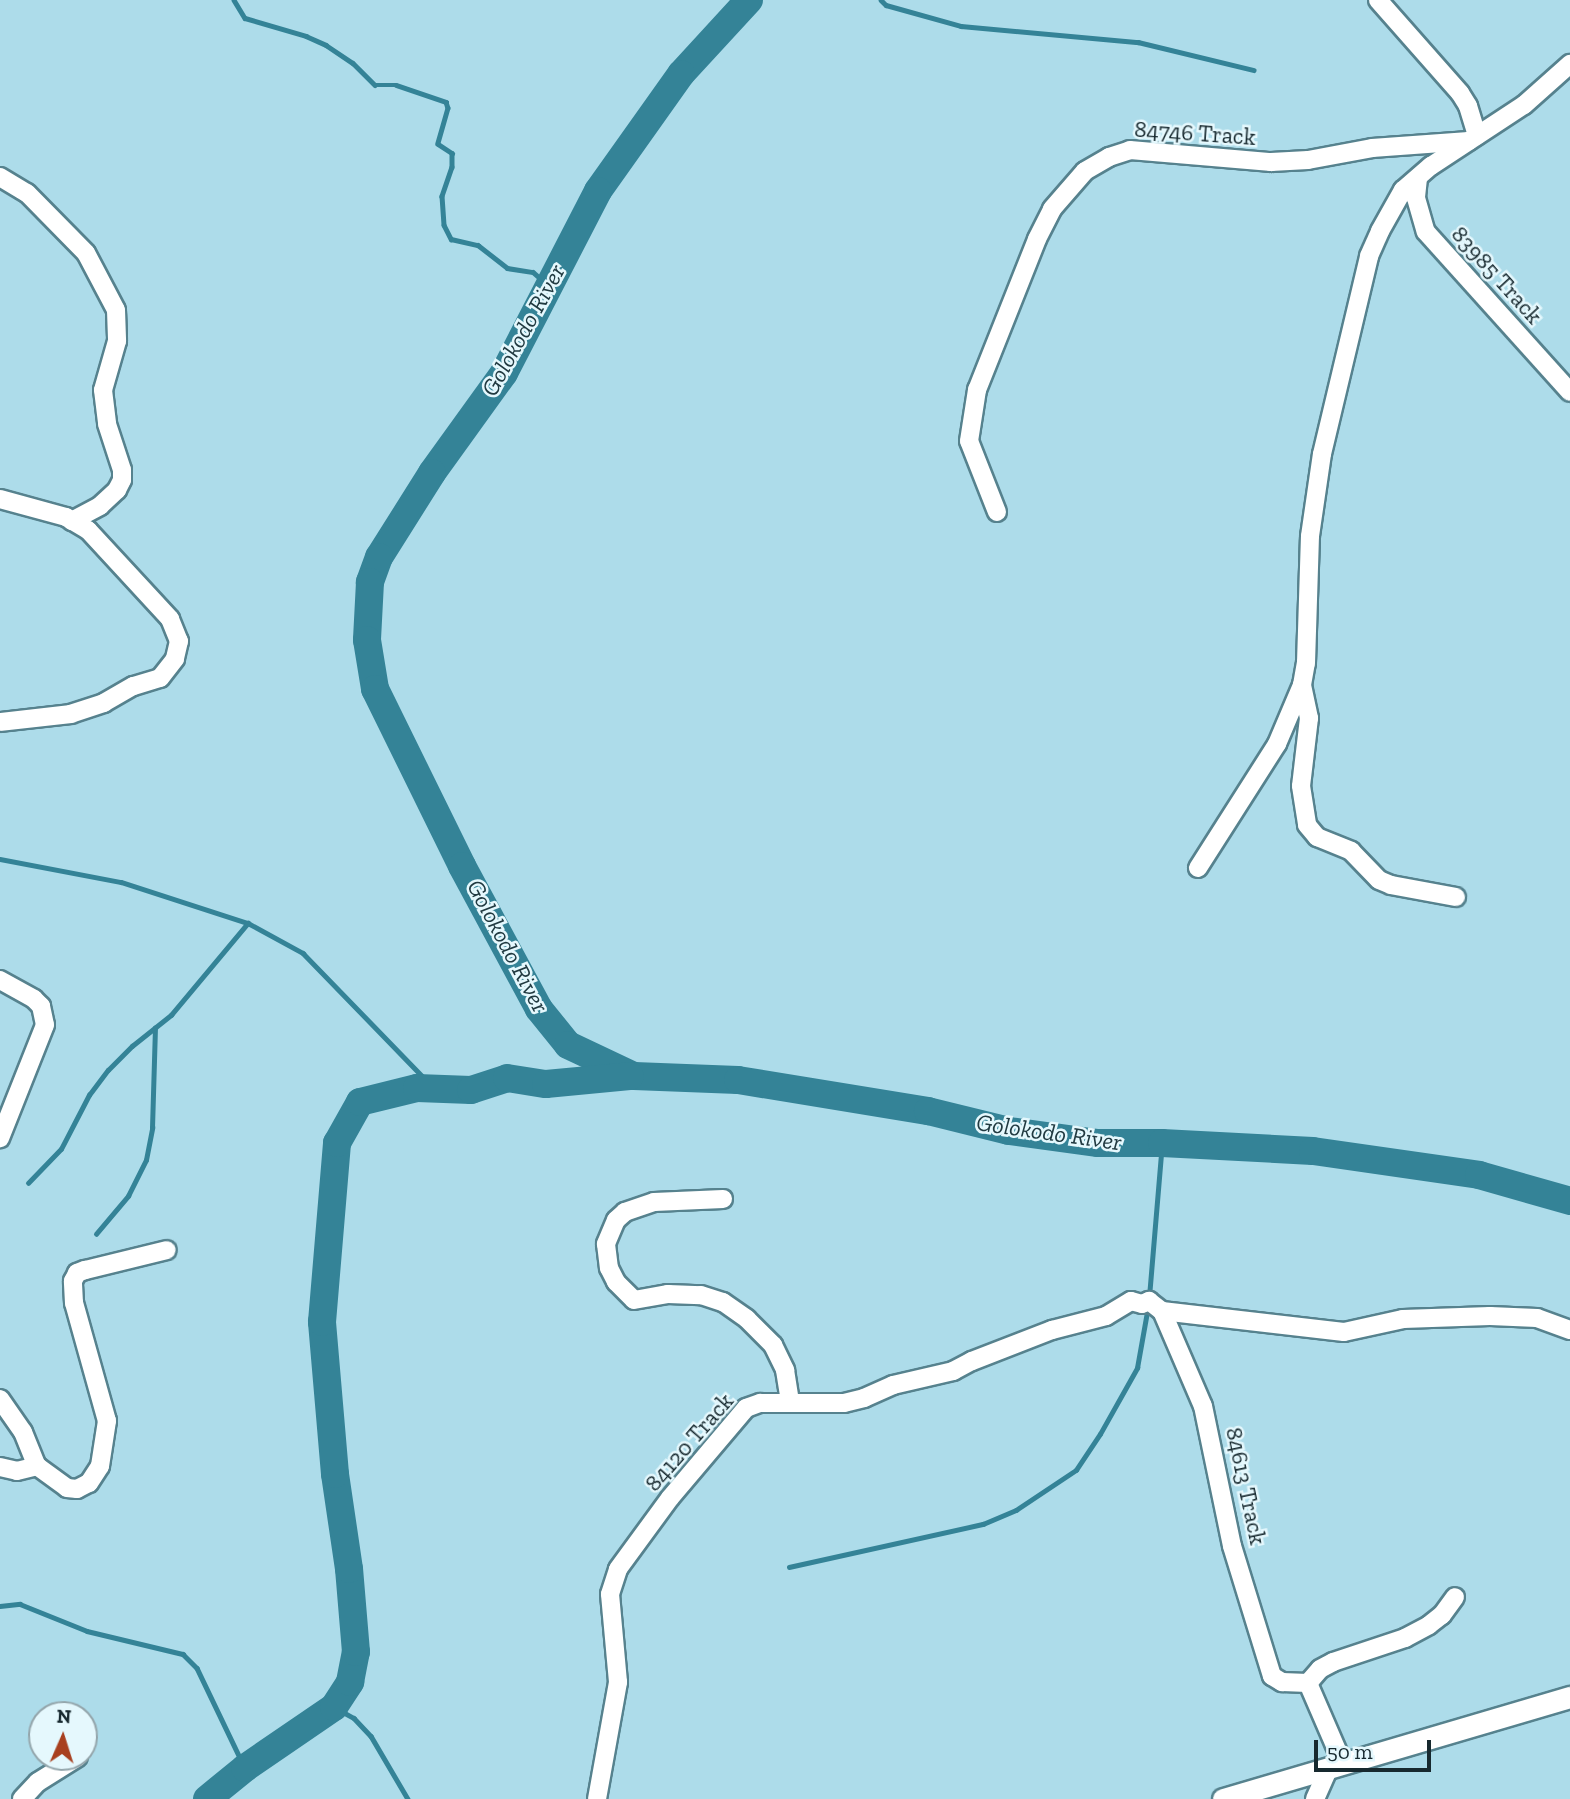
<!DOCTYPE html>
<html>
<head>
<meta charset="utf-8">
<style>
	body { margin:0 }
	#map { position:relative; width:1570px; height:1799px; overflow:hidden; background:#addcea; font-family:"Zilla Slab",serif }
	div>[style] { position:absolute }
	.stream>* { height:4.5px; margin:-2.25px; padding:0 2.25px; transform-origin:2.25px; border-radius:2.25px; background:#348397 }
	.river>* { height:28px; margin:-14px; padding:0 14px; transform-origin:14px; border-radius:14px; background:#348397 }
	.roads { filter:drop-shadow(2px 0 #56828e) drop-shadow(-2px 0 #56828e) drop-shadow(0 2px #56828e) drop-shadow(0 -2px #56828e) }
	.minor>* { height:18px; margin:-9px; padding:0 9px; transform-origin:9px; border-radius:9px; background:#fff }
	.tertiary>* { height:21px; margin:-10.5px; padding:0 10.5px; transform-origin:10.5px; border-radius:10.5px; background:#fff }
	span { translate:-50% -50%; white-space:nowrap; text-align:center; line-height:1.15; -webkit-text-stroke:5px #e5f8fd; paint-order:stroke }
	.street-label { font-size:23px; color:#17292f }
	.water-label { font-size:24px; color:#213a41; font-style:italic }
	.north { position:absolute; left:28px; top:1701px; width:70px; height:70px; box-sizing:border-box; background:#e5f8fd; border:2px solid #93a5ab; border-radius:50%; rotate:3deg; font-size:19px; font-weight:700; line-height:28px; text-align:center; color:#17292f }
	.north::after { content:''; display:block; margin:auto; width:24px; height:32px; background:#a8401f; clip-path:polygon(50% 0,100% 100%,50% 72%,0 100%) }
	.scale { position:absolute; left:1314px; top:1740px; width:117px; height:32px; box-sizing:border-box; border:4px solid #17292f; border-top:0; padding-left:9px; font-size:21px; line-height:24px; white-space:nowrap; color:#17292f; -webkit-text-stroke:5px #e5f8fd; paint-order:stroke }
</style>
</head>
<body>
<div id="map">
	<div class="stream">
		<div style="left:234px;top:0;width:21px;rotate:59deg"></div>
		<div style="left:245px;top:18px;width:64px;rotate:16.4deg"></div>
		<div style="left:306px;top:36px;width:22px;rotate:24deg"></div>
		<div style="left:326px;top:45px;width:32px;rotate:34deg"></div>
		<div style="left:353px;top:63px;width:31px;rotate:45deg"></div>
		<div style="left:375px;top:85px;width:21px"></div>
		<div style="left:396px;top:85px;width:53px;rotate:18.8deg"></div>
		<div style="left:446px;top:102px;width:6px;rotate:72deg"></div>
		<div style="left:448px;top:108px;width:37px;rotate:106deg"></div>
		<div style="left:438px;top:144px;width:17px;rotate:33deg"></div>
		<div style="left:452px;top:153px;width:14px;rotate:90deg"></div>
		<div style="left:452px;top:167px;width:31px;rotate:109deg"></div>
		<div style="left:442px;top:196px;width:29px;rotate:86deg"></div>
		<div style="left:444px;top:225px;width:16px;rotate:63deg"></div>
		<div style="left:451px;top:239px;width:28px;rotate:13deg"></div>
		<div style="left:478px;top:245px;width:37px;rotate:38deg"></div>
		<div style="left:507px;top:268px;width:26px;rotate:9deg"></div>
		<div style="left:533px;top:272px;width:21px;rotate:41deg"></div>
		<div style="left:881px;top:0;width:7px;rotate:45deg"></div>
		<div style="left:886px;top:5px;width:78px;rotate:15.6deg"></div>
		<div style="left:961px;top:26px;width:178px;rotate:5.2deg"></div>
		<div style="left:1138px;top:42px;width:119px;rotate:13.6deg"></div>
		<div style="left:0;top:859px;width:123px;rotate:10.8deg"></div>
		<div style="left:121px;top:882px;width:133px;rotate:17.9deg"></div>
		<div style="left:248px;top:923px;width:63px;rotate:28.6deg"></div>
		<div style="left:303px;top:953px;width:190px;rotate:45.9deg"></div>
		<div style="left:28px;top:1183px;width:47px;rotate:-45.9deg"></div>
		<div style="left:61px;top:1149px;width:61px;rotate:-62.6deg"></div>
		<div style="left:89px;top:1095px;width:31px;rotate:-53deg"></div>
		<div style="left:108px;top:1070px;width:34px;rotate:-45deg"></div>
		<div style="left:132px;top:1046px;width:50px;rotate:-38.5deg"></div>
		<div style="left:171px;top:1015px;width:120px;rotate:-50.1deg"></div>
		<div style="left:96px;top:1234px;width:50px;rotate:-49.9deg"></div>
		<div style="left:128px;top:1196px;width:40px;rotate:-63.4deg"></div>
		<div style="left:146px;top:1160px;width:33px;rotate:-79deg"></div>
		<div style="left:152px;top:1128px;width:100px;rotate:-88.3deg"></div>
		<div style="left:1149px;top:1297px;width:155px;rotate:-85.2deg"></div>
		<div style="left:789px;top:1567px;width:199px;rotate:-12.5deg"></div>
		<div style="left:983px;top:1524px;width:36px;rotate:-23deg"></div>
		<div style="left:1016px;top:1510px;width:72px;rotate:-33.7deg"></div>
		<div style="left:1076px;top:1470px;width:43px;rotate:-56.3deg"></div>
		<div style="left:1100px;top:1434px;width:76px;rotate:-60.7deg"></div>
		<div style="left:1137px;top:1368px;width:63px;rotate:-79.9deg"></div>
		<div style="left:0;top:1606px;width:20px;rotate:-6deg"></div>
		<div style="left:20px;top:1604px;width:72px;rotate:21.9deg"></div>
		<div style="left:87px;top:1631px;width:99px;rotate:13.5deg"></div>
		<div style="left:183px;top:1654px;width:20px;rotate:45deg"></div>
		<div style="left:197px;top:1668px;width:111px;rotate:64.4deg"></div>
		<div style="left:334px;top:1707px;width:23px;rotate:29deg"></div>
		<div style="left:354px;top:1718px;width:25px;rotate:47deg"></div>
		<div style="left:371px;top:1736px;width:73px;rotate:59.6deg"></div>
	</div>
	<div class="river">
		<div style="left:749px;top:0;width:100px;rotate:132.6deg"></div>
		<div style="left:681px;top:74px;width:143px;rotate:125.4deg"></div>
		<div style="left:598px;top:191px;width:205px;rotate:117.3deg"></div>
		<div style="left:504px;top:373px;width:123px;rotate:125.8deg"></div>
		<div style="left:432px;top:473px;width:99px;rotate:122.2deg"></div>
		<div style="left:379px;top:557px;width:27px;rotate:110deg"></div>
		<div style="left:370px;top:582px;width:58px;rotate:93deg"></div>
		<div style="left:367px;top:640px;width:50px;rotate:80.7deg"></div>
		<div style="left:375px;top:689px;width:197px;rotate:63.8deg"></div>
		<div style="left:462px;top:866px;width:162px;rotate:61.7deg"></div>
		<div style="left:539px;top:1009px;width:46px;rotate:51.1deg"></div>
		<div style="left:568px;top:1045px;width:73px;rotate:25.2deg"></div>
		<div style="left:634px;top:1076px;width:104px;rotate:2.2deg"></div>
		<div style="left:738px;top:1080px;width:193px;rotate:9.3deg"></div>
		<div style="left:928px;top:1111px;width:83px;rotate:13.9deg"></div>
		<div style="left:1009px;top:1131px;width:90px;rotate:7.7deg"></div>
		<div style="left:1098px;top:1143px;width:64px"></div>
		<div style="left:1162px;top:1143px;width:151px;rotate:3deg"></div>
		<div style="left:1313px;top:1151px;width:168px;rotate:8.2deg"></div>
		<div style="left:1479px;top:1175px;width:95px;rotate:15.9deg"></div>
		<div style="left:207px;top:1799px;width:49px;rotate:-39.2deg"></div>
		<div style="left:245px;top:1768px;width:108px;rotate:-34.4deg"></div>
		<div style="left:334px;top:1707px;width:30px;rotate:-57deg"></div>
		<div style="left:350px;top:1682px;width:31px;rotate:-79deg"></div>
		<div style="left:356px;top:1652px;width:83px;rotate:-94.8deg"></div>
		<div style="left:349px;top:1569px;width:96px;rotate:-98.4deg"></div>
		<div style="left:335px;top:1474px;width:153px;rotate:-94.9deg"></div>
		<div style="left:322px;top:1322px;width:180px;rotate:-85.2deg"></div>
		<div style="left:337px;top:1143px;width:47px;rotate:-60.7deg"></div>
		<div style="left:360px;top:1102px;width:59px;rotate:-13.8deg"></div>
		<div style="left:417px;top:1088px;width:54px;rotate:2.1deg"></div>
		<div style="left:471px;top:1090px;width:38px;rotate:-18deg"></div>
		<div style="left:507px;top:1078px;width:39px;rotate:9deg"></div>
		<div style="left:546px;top:1084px;width:84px;rotate:-5.4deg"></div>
	</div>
	<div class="roads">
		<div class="minor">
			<div style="left:1378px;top:0;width:124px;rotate:48.6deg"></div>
			<div style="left:1460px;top:93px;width:15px;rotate:58deg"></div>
			<div style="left:1468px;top:106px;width:31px;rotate:73deg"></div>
			<div style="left:0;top:177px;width:31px;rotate:31deg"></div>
			<div style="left:27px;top:193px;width:84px;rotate:45.5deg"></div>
			<div style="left:86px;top:253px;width:64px;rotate:62.2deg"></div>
			<div style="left:116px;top:310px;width:31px;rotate:88deg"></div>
			<div style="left:117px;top:341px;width:51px;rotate:105.9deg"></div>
			<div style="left:103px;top:390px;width:34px;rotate:83deg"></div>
			<div style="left:107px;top:424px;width:48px;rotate:71.9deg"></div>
			<div style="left:122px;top:470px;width:10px;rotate:90deg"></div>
			<div style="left:122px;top:480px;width:11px;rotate:117deg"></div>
			<div style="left:117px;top:490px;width:23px;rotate:137deg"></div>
			<div style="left:100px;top:506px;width:32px;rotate:152deg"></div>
			<div style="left:1418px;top:178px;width:20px;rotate:96deg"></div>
			<div style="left:1416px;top:198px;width:35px;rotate:74deg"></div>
			<div style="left:1426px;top:232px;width:215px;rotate:48deg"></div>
			<div style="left:0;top:499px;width:68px;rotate:15.3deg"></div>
			<div style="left:66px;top:517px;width:26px;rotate:31deg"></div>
			<div style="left:88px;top:530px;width:121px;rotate:47.3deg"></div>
			<div style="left:170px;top:619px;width:24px;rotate:68deg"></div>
			<div style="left:179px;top:641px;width:18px;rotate:103deg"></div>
			<div style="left:175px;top:659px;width:24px;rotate:128deg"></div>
			<div style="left:160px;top:678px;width:28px;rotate:163deg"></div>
			<div style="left:133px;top:686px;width:34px;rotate:150deg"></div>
			<div style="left:104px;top:703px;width:35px;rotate:162deg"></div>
			<div style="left:71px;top:714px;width:71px;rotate:173.6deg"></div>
			<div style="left:997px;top:512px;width:76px;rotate:-111.5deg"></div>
			<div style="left:969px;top:441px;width:52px;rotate:-81.1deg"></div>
			<div style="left:977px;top:390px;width:162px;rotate:-68.3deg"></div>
			<div style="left:1037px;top:239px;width:34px;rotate:-63deg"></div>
			<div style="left:1052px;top:209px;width:50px;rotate:-49deg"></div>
			<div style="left:1085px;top:171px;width:28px;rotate:-30deg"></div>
			<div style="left:1109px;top:157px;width:22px;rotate:-18deg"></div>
			<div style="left:1130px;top:150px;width:142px;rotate:4.9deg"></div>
			<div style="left:1271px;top:162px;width:37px;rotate:-3deg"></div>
			<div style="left:1308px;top:160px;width:65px;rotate:-10.6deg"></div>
			<div style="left:1372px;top:148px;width:97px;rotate:-4.1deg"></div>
			<div style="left:1302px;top:685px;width:34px;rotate:78deg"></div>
			<div style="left:1309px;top:718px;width:68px;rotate:96.7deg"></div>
			<div style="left:1301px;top:786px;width:39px;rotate:81deg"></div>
			<div style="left:1307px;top:825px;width:16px;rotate:50deg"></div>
			<div style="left:1317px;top:837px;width:37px;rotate:22deg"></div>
			<div style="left:1351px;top:851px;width:40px;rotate:46deg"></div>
			<div style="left:1379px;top:880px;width:13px;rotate:23deg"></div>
			<div style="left:1391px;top:885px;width:66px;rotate:10.5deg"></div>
			<div style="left:1198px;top:868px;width:147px;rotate:-57.5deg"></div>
			<div style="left:1277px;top:744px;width:64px;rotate:-67deg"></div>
			<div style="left:1302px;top:685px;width:22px;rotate:-80deg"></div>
			<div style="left:1306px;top:663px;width:127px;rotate:-88.2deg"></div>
			<div style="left:1310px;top:536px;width:83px;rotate:-81.7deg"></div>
			<div style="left:1322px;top:454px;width:204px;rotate:-76.6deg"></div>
			<div style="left:1369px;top:256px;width:27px;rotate:-66deg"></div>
			<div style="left:1380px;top:231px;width:47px;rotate:-60.7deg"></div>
			<div style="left:1403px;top:190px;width:37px;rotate:-41deg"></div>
			<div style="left:1431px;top:166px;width:111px;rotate:-33.3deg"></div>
			<div style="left:1524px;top:105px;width:62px;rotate:-41.7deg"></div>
			<div style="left:0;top:980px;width:39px;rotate:29deg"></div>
			<div style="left:34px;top:999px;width:10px;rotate:45deg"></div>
			<div style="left:41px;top:1006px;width:19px;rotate:78deg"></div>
			<div style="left:45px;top:1025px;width:122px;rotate:111.7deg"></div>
			<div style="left:723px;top:1199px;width:69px;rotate:177.5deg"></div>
			<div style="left:654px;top:1202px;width:31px;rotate:161deg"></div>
			<div style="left:625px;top:1212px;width:12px;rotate:138deg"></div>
			<div style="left:616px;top:1220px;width:26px;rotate:113deg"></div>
			<div style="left:606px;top:1244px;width:24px;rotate:83deg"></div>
			<div style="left:609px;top:1268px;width:16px;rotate:63deg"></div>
			<div style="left:616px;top:1282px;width:25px;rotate:45deg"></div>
			<div style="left:634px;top:1300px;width:35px;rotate:-10deg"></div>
			<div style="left:668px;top:1294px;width:33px;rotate:2deg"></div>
			<div style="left:701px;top:1295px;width:23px;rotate:18deg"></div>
			<div style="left:723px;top:1302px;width:29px;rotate:35deg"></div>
			<div style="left:747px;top:1319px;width:37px;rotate:45deg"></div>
			<div style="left:773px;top:1345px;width:28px;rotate:64deg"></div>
			<div style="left:785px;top:1370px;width:33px;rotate:81deg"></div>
			<div style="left:1162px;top:1311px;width:183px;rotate:6.6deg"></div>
			<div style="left:1344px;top:1332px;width:60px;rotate:-12.4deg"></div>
			<div style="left:1403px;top:1319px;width:87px;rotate:-2deg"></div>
			<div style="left:1490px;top:1316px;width:47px;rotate:2.4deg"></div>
			<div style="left:1537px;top:1318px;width:35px;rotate:20deg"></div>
			<div style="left:0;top:1399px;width:40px;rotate:55.1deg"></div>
			<div style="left:23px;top:1432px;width:37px;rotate:68deg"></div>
			<div style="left:37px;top:1466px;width:37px;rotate:36deg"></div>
			<div style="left:67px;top:1488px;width:10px;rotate:6deg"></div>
			<div style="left:77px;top:1489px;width:13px;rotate:-27deg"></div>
			<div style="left:89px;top:1483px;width:20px;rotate:-57deg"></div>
			<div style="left:100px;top:1466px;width:46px;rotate:-81.2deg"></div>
			<div style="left:107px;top:1421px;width:123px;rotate:-105.6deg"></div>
			<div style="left:74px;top:1303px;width:22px;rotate:-93deg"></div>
			<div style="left:73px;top:1281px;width:9px;rotate:-63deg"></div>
			<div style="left:77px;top:1273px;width:9px;rotate:-21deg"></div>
			<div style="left:85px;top:1270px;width:84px;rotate:-13.7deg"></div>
			<div style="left:0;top:1467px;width:17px;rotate:13deg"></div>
			<div style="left:17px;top:1471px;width:21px;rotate:-14deg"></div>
			<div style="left:1343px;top:1764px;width:88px;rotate:-113.4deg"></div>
			<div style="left:1308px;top:1683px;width:18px;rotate:-49deg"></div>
			<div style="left:1320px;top:1669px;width:15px;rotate:-28deg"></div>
			<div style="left:1333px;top:1662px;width:76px;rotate:-18.4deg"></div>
			<div style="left:1405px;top:1638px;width:27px;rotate:-28deg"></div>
			<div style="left:1429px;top:1625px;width:16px;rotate:-38deg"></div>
			<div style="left:1442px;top:1615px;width:22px;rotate:-54deg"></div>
			<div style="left:22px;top:1799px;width:23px;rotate:-47deg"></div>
			<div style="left:38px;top:1782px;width:47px;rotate:-32deg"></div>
			<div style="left:597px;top:1799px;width:119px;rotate:-79.8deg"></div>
			<div style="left:618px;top:1682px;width:88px;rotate:-95.2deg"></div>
			<div style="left:610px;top:1594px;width:26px;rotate:-72deg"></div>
			<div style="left:618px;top:1569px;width:88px;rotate:-53.8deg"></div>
			<div style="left:670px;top:1498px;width:118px;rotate:-49.8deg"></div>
			<div style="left:746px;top:1408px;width:15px;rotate:-20deg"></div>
			<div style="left:760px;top:1403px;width:84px"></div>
			<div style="left:844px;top:1403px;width:21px;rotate:-14deg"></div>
			<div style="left:864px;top:1398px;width:32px;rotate:-24deg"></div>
			<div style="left:893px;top:1385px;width:62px;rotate:-13.1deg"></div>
			<div style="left:953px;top:1371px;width:21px;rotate:-28deg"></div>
			<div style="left:972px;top:1361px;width:86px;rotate:-21.2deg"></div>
			<div style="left:1052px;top:1330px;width:56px;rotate:-14.5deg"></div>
			<div style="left:1106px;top:1316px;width:29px;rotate:-31deg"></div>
			<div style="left:1131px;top:1301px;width:11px;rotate:15deg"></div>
			<div style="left:1142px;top:1304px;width:8px;rotate:-23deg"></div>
			<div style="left:1149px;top:1301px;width:16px;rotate:38deg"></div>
			<div style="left:1162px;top:1311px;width:103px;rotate:66.7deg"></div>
			<div style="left:1203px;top:1406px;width:143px;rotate:78.3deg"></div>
			<div style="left:1232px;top:1546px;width:136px;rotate:72.9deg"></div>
			<div style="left:1272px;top:1676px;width:12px;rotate:31deg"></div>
			<div style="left:1282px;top:1682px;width:26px;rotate:2deg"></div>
			<div style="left:1315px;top:1799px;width:34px;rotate:-66deg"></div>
		</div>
		<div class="tertiary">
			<div style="left:1223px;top:1799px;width:362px;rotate:-16.4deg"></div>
		</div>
	</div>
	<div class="street-label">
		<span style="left:1195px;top:133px;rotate:4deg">84746 Track</span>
		<span style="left:1497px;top:275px;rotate:48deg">83985 Track</span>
		<span style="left:689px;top:1442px;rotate:-49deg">84120 Track</span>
		<span style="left:1246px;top:1486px;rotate:78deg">84613 Track</span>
	</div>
	<div class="water-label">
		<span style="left:523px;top:330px;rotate:-61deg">Golokodo River</span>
		<span style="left:508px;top:946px;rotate:62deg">Golokodo River</span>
		<span style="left:1049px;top:1132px;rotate:8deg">Golokodo River</span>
	</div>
	<div class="north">N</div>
	<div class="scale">50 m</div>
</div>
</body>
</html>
